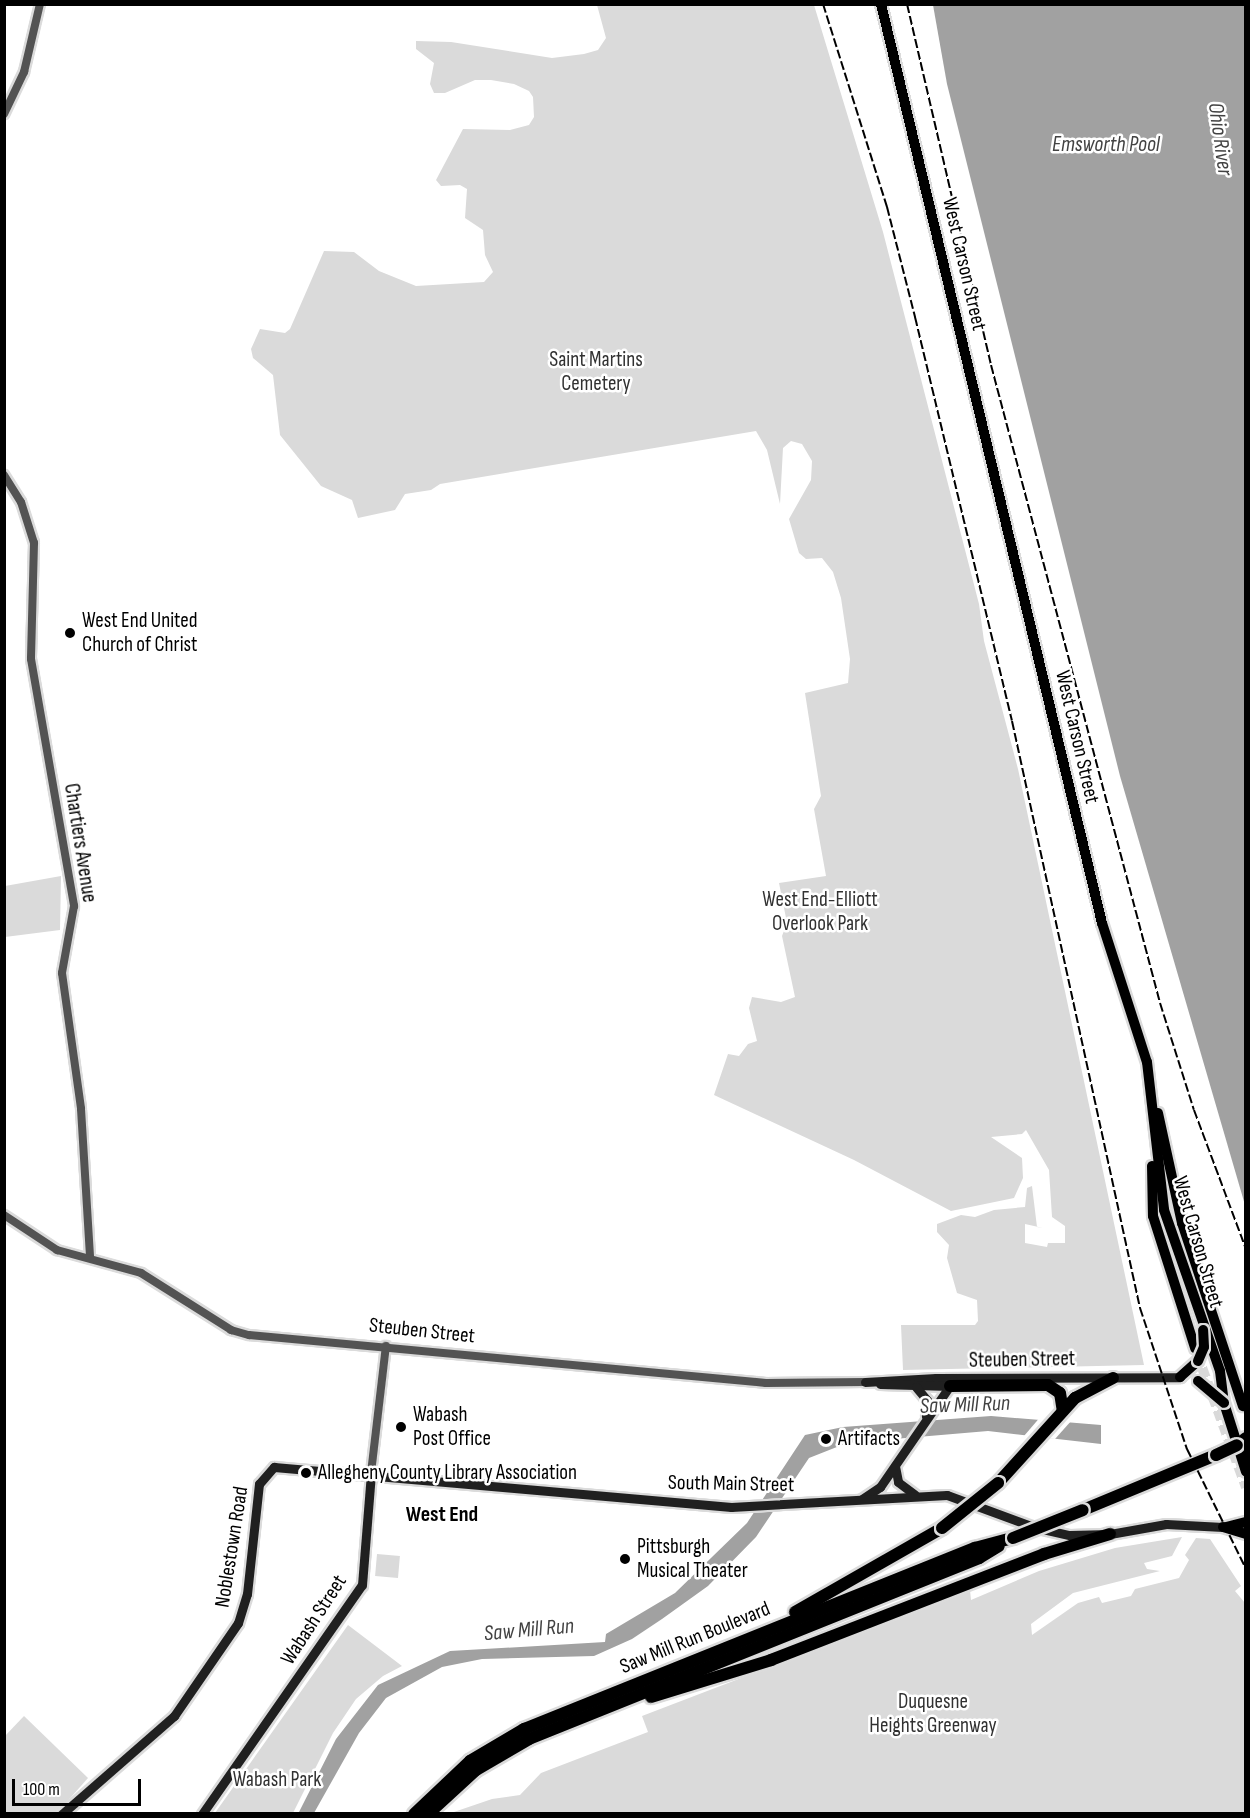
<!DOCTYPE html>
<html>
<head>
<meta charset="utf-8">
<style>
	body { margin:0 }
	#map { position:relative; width:1250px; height:1818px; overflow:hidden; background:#fff; font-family:"Sofia Sans Condensed",sans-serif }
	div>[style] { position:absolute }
	.green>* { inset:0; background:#dadada; transform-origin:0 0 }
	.water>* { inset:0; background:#a1a1a1 }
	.pier>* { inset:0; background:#fff }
	.primary-tunnel>* { height:10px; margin-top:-5px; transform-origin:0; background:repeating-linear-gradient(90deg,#d9d9d9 0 10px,transparent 0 15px) }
	.roads { filter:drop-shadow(2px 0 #dbdbdb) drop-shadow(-2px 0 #dbdbdb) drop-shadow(0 2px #dbdbdb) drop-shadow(0 -2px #dbdbdb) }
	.tertiary>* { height:8px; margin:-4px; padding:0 4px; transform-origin:4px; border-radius:4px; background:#535353 }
	.secondary>* { height:9px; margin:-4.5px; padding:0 4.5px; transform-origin:4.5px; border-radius:4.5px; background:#202020 }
	.primary>* { height:10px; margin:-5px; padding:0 5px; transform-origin:5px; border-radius:5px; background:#000 }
	.trunk>* { height:12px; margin:-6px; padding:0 6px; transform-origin:6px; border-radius:6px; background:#000 }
	.rail>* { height:2px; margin-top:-1px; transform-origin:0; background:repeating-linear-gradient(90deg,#000 0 9px,transparent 0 12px) }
	.bridges { filter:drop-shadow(2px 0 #dbdbdb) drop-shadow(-2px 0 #dbdbdb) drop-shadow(0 2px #dbdbdb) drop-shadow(0 -2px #dbdbdb) }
	.primary-bridge>* { height:10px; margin:-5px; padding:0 5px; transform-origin:5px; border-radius:5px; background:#000 }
	.trunk-bridge>* { height:12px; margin:-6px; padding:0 6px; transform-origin:6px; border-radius:6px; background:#000 }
	.dots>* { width:16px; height:16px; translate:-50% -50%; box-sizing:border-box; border:3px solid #fff; border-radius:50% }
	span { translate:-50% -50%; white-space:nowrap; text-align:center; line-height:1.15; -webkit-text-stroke:5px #fff; paint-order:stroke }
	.street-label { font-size:21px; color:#000 }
	.park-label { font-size:21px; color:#313131 }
	.poi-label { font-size:21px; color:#000 }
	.left { translate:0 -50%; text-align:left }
	.water-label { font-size:22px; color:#424242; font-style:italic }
	.neighbourhood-label { font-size:22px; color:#000; font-weight:700 }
	.frame { position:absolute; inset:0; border:6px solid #000; pointer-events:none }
	.scale { position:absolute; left:12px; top:1779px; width:129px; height:27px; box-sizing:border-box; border:3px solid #000; border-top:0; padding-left:8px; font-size:18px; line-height:21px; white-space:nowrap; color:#000; -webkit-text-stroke:4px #fff; paint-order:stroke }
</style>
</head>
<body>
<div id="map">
	<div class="green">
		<div style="clip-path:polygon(597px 5px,814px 5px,883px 232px,979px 604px,984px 641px,1018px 769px,1144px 1365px,903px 1370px,901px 1325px,975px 1325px,978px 1321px,977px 1300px,957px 1293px,947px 1258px,949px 1245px,937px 1232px,937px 1224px,961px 1215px,975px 1217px,994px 1210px,1025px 1207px,1027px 1188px,1032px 1186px,1037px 1227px,1043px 1228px,1025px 1224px,1025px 1243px,1047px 1247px,1048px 1243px,1065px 1243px,1065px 1226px,1052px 1217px,1049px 1170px,1026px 1130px,1022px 1134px,991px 1137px,1022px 1158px,1023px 1178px,1014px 1198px,951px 1211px,854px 1160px,714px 1095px,728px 1054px,739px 1056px,748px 1044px,757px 1041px,749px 1008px,752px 997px,781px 1002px,795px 997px,782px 936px,787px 923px,779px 883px,826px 876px,814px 809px,821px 796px,805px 693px,848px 683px,850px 659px,841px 598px,833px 572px,822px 558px,806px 559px,799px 553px,789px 519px,811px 480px,812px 461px,802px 444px,791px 441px,783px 448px,780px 504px,767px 450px,756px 431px,440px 484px,431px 490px,405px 494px,395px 510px,358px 518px,352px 500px,321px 486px,280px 435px,273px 375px,253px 358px,251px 349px,260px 329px,285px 333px,290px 329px,324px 251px,354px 252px,379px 271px,416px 286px,484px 282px,493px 272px,485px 255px,483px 230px,465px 218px,467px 189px,460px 185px,441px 186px,436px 180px,463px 129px,510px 130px,529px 125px,534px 117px,533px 97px,529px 91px,514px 84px,491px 80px,475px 80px,445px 93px,434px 93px,430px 84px,434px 63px,416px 49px,416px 41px,451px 42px,552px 58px,584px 54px,598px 50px,606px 38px)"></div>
		<div style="clip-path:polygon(61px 876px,60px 930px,5px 937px,5px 886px)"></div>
		<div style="clip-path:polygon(1182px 1537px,1172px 1556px,1144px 1563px,1147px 1569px,1160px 1571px,1073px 1593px,1031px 1624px,1032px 1635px,1078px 1603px,1099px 1597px,1102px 1603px,1131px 1596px,1135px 1589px,1179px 1578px,1189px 1560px,1185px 1555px,1196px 1538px,1210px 1539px,1241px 1586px,1235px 1591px,1245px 1603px,1245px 1813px,451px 1813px,492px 1799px,520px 1795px,541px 1773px,648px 1732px,642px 1716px,970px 1590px,971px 1600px,1039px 1571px,1115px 1548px)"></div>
		<div style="left:377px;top:1554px;width:23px;height:22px;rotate:5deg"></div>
		<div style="clip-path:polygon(348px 1625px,402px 1666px,383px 1676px,356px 1699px,333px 1733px,293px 1813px,215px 1813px)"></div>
		<div style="clip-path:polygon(24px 1716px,88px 1778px,57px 1813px,5px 1813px,4px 1737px)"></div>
	</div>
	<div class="water">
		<div style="clip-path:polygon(933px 5px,1245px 5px,1245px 1205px,1120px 776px,947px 84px)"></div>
		<div style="clip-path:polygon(991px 1416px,1101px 1425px,1101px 1444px,988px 1431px,847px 1443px,809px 1458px,756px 1537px,708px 1586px,662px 1619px,632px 1639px,594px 1656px,482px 1659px,442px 1667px,386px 1698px,359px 1733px,314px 1813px,298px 1814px,336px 1739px,378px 1685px,450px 1651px,605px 1642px,606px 1634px,675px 1593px,747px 1523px,805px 1435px,843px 1427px)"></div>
	</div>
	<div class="pier">
		<div style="clip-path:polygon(1042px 1415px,1058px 1417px,1072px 1420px,1055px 1439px,1024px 1436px)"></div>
	</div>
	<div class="primary-tunnel">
		<div style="left:1197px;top:1354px;width:142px;rotate:69.8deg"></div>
	</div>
	<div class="roads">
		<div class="tertiary">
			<div style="left:4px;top:114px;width:47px;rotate:-64.5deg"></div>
			<div style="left:24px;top:72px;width:70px;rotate:-76.8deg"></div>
			<div style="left:4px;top:475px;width:32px;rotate:58deg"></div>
			<div style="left:21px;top:502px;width:43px;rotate:72.4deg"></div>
			<div style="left:34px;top:543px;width:116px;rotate:91.5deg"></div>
			<div style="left:31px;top:659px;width:251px;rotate:80.1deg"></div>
			<div style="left:74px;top:906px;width:68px;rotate:100.2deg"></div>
			<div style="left:62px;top:973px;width:137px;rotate:82deg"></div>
			<div style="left:81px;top:1109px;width:149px;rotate:86.5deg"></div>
			<div style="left:4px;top:1215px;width:64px;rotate:33.4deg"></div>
			<div style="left:57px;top:1250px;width:87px;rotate:15.3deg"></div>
			<div style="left:141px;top:1273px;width:107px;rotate:32.3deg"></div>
			<div style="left:231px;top:1330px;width:19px;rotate:16deg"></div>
			<div style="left:249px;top:1335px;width:519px;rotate:5.3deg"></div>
			<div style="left:766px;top:1383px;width:99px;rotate:-0.6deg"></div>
			<div style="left:371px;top:1473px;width:128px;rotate:-83.3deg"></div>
		</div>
		<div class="secondary">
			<div style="left:865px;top:1382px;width:71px;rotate:-3.2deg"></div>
			<div style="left:936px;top:1378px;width:244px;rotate:-0.2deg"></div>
			<div style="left:880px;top:1384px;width:70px;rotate:1.6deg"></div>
			<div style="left:916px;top:1387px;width:17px;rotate:50deg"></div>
			<div style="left:927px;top:1400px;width:16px;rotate:94deg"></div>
			<div style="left:895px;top:1466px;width:16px;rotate:79deg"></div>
			<div style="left:898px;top:1482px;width:21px;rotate:37deg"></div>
			<div style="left:862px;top:1499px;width:22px;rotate:-34deg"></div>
			<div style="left:880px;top:1487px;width:129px;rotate:-55.4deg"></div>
			<div style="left:62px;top:1814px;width:149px;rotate:-41.2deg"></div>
			<div style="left:174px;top:1716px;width:113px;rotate:-55.5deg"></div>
			<div style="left:238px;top:1623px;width:30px;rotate:-73deg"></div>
			<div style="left:247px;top:1594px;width:111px;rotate:-83.8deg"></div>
			<div style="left:259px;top:1484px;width:23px;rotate:-49deg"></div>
			<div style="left:274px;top:1467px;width:459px;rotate:5deg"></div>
			<div style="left:731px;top:1507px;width:216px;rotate:-3.2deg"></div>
			<div style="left:947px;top:1495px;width:93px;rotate:20.2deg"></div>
			<div style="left:1034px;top:1527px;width:37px;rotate:13deg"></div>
			<div style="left:1070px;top:1535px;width:40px;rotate:-1.4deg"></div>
			<div style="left:1110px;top:1534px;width:57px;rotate:-10.1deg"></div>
			<div style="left:1166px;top:1524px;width:57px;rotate:3deg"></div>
			<div style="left:202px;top:1814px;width:279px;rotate:-55.1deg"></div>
			<div style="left:362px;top:1585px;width:112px;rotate:-85.4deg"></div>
		</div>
		<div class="primary">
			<div style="left:881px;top:4px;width:945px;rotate:76.48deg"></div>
			<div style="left:1102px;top:923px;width:146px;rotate:72.1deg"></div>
			<div style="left:1147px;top:1062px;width:149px;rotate:83.4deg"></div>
			<div style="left:1164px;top:1210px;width:170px;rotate:70.8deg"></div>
			<div style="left:1220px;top:1371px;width:32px;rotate:83deg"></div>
			<div style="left:1224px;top:1403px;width:72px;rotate:72.3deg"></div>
			<div style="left:1158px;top:1113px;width:113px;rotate:77.7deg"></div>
			<div style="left:1182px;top:1223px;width:193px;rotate:71.6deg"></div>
			<div style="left:1152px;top:1166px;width:50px;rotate:88.9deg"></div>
			<div style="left:1153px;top:1216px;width:139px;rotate:72.3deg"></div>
			<div style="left:1180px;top:1377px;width:24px;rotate:-42deg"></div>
			<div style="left:1223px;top:1527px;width:24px;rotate:17deg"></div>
			<div style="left:1226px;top:1527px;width:21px;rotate:-14deg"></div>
		</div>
		<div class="trunk">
			<div style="left:950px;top:1386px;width:98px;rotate:-0.6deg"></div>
			<div style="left:1048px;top:1385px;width:14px;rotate:34deg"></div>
			<div style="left:1060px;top:1393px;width:18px;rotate:81deg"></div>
			<div style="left:1237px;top:1445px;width:11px;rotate:-38deg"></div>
			<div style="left:998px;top:1483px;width:115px;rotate:-47.8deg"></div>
			<div style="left:1075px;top:1398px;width:43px;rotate:-27.8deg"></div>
			<div style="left:1083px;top:1510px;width:144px;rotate:-22.5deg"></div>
			<div style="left:795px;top:1612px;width:169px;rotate:-29.7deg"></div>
			<div style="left:651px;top:1697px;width:126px;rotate:-17.1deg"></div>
			<div style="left:771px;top:1660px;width:293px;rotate:-21.2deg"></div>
			<div style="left:1044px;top:1554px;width:69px;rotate:-16.9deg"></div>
			<div style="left:414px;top:1814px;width:77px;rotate:-43.4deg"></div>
			<div style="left:470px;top:1761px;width:63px;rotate:-30.7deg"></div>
			<div style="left:524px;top:1729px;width:486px;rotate:-21.9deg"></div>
			<div style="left:975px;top:1548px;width:39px;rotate:-15deg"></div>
			<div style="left:428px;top:1814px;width:65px;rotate:-42.5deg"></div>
			<div style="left:476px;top:1770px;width:61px;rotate:-30.3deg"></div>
			<div style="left:529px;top:1739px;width:485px;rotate:-21.9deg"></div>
			<div style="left:979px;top:1558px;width:23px;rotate:-31deg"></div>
		</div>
	</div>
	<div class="rail">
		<div style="left:823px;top:4px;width:213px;rotate:72.5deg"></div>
		<div style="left:887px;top:207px;width:114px;rotate:75.7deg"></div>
		<div style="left:915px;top:317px;width:415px;rotate:76.5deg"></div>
		<div style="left:1012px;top:721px;width:601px;rotate:77.7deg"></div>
		<div style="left:1140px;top:1308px;width:149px;rotate:71.6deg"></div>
		<div style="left:1187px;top:1449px;width:134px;rotate:63.8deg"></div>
		<div style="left:907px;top:4px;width:371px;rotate:76.9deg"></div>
		<div style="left:991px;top:365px;width:660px;rotate:75.16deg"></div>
		<div style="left:1160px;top:1003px;width:112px;rotate:72.4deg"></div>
		<div style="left:1194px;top:1110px;width:148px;rotate:69.5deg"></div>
	</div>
	<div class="bridges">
		<div class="primary-bridge">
			<div style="left:1198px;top:1361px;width:15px;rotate:-67deg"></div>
			<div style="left:1204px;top:1347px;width:17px;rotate:-93deg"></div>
			<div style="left:1198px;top:1381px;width:34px;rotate:40deg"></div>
		</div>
		<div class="trunk-bridge">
			<div style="left:1216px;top:1455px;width:23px;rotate:-25deg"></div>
			<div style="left:942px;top:1528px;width:72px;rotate:-38.8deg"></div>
			<div style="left:1013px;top:1538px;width:75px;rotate:-21.8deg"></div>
		</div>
	</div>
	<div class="dots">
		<div style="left:70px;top:633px;background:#000"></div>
		<div style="left:401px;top:1427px;background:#000"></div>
		<div style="left:826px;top:1439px;background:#000"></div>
		<div style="left:306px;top:1473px;background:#000"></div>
		<div style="left:625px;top:1559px;background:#000"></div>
	</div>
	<div class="street-label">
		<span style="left:964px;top:264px;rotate:77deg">West Carson Street</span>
		<span style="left:1077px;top:737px;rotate:77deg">West Carson Street</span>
		<span style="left:80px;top:843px;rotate:81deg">Chartiers Avenue</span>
		<span style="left:1198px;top:1242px;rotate:74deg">West Carson Street</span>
		<span style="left:422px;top:1331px;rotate:6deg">Steuben Street</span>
		<span style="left:1022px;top:1360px;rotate:-1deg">Steuben Street</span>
		<span style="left:731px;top:1484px;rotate:1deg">South Main Street</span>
		<span style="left:232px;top:1547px;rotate:-81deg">Noblestown Road</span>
		<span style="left:314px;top:1620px;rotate:-57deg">Wabash Street</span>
		<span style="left:695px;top:1638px;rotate:-22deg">Saw Mill Run Boulevard</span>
	</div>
	<div class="park-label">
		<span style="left:596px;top:372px">Saint Martins<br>Cemetery</span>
		<span style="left:820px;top:912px">West End-Elliott<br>Overlook Park</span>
		<span style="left:933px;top:1714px">Duquesne<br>Heights Greenway</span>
		<span style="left:277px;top:1780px">Wabash Park</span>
	</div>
	<div class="poi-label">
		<span class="left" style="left:82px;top:633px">West End United<br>Church of Christ</span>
		<span class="left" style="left:413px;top:1427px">Wabash<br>Post Office</span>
		<span class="left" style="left:838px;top:1439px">Artifacts</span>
		<span class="left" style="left:318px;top:1473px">Allegheny County Library Association</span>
		<span class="left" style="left:637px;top:1559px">Pittsburgh<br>Musical Theater</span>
	</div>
	<div class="water-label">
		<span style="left:1220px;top:139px;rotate:82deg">Ohio River</span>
		<span style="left:1106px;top:145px">Emsworth Pool</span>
		<span style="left:965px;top:1405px;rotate:-2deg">Saw Mill Run</span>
		<span style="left:529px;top:1630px;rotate:-5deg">Saw Mill Run</span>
	</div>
	<div class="neighbourhood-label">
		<span style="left:442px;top:1515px">West End</span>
	</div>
	<div class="frame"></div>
	<div class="scale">100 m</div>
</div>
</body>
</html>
